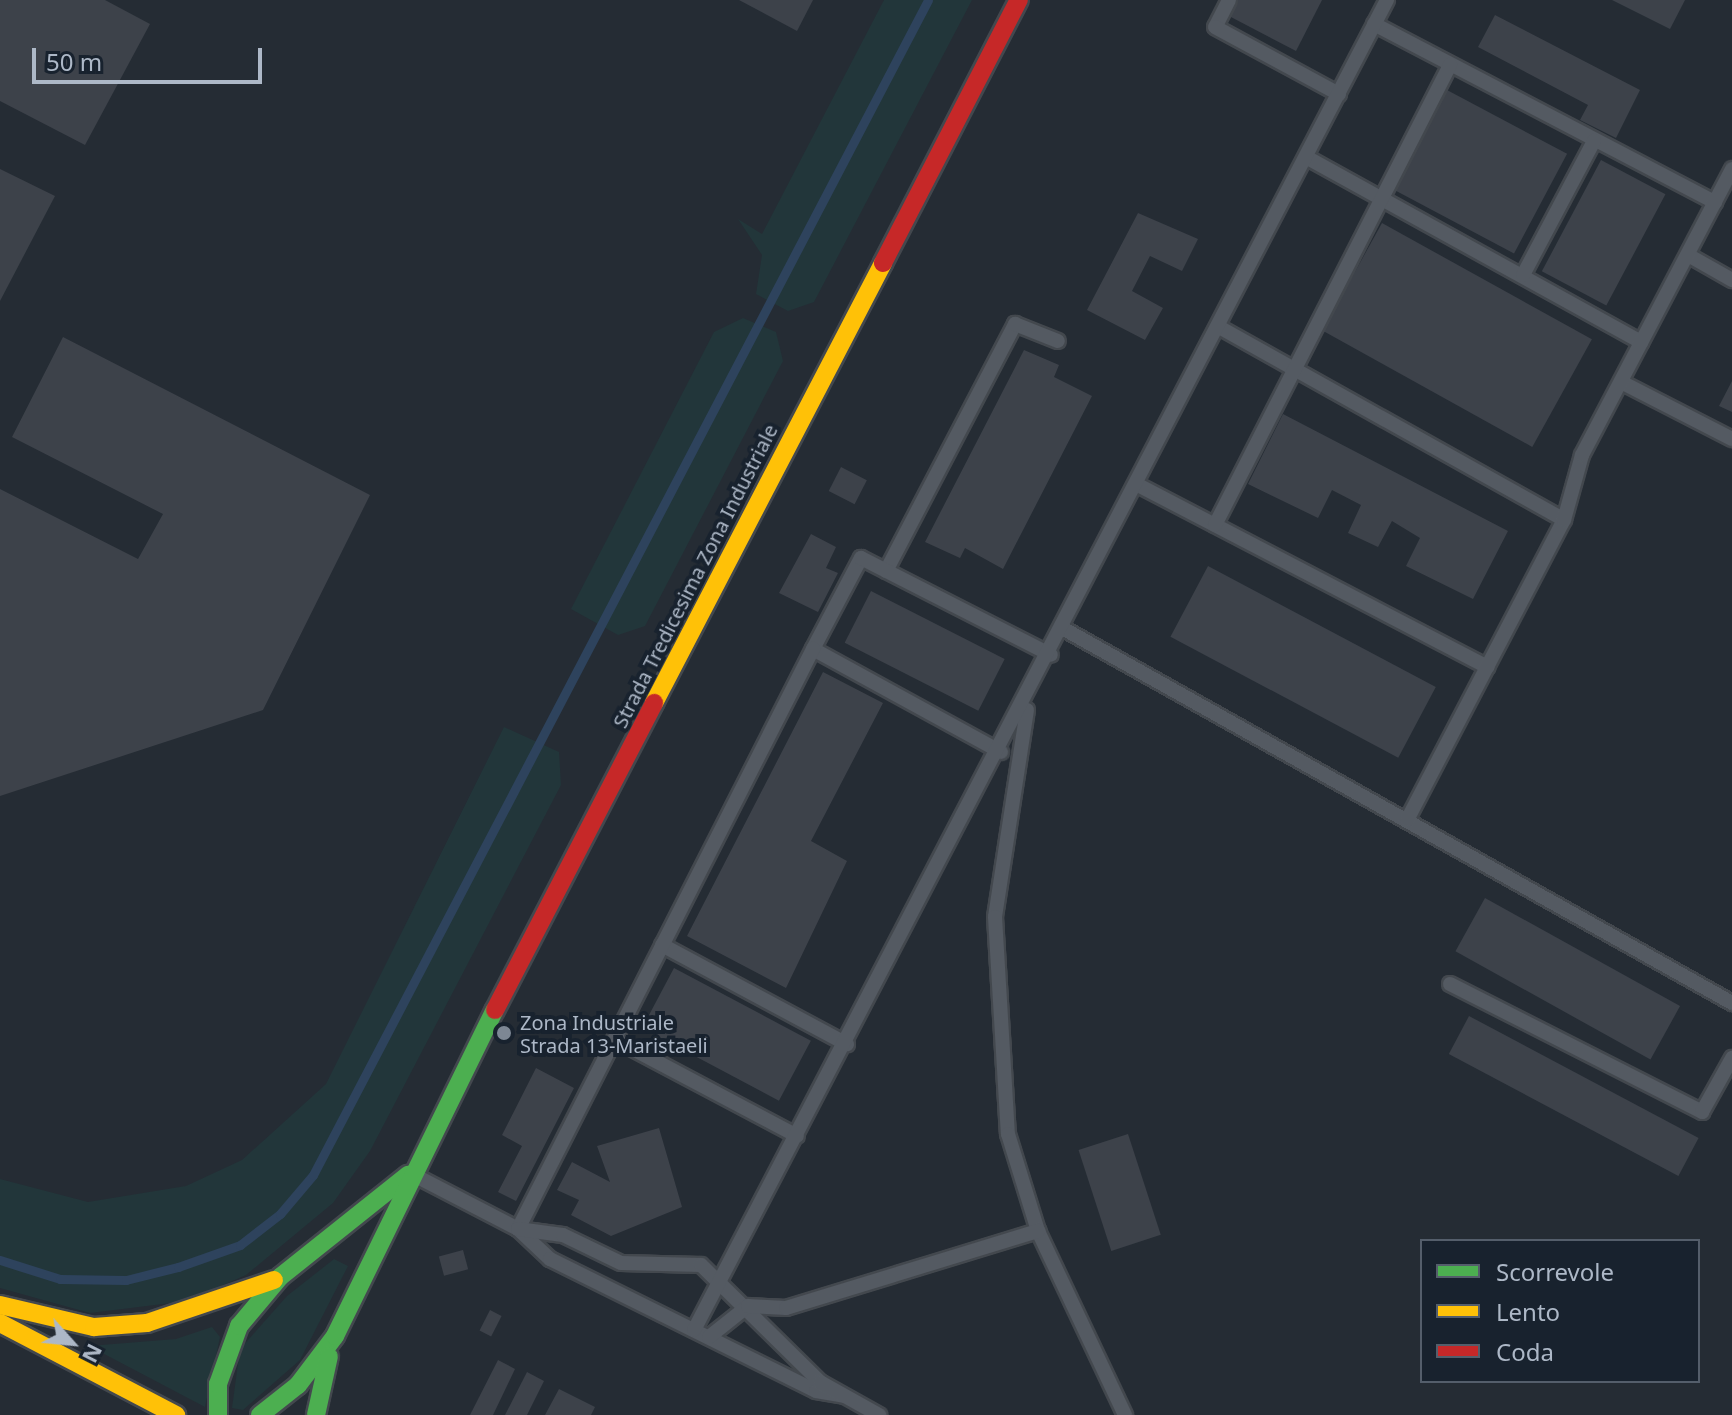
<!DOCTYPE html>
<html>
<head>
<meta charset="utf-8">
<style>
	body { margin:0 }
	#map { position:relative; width:1732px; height:1415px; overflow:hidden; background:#252c34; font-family:"Noto Sans",sans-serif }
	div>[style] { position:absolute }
	.green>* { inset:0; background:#22363a }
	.stream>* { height:9px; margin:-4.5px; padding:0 4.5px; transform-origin:4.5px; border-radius:4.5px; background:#2e435d }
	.building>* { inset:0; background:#3d424a; transform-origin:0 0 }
	.roads { filter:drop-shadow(2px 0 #43484e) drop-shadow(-2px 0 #43484e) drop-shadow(0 2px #43484e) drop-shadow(0 -2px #43484e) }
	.lane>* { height:14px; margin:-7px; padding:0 7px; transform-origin:7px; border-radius:7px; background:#545a62 }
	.fast>* { height:18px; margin:-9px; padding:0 9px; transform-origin:9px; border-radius:9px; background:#4caf50 }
	.slow>* { height:18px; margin:-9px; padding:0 9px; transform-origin:9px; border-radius:9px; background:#ffc107 }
	.jam>* { height:18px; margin:-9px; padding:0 9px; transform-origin:9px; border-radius:9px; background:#c62828 }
	.dots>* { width:22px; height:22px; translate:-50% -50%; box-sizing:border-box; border:4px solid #18222e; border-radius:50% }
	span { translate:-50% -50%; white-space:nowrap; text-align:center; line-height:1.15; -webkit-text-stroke:8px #18222e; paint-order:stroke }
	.street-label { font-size:20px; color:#adb8c7 }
	.poi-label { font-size:20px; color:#adb8c7 }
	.left { translate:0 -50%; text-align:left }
	.legend { position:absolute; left:1420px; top:1239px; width:280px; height:144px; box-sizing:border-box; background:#18222e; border:2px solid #545e6b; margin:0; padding:10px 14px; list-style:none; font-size:24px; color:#adb8c7 }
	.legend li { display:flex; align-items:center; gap:16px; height:40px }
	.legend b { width:40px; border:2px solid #545e6b }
	.north { position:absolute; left:32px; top:1303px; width:80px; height:80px; -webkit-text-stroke:6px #18222e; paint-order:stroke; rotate:117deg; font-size:22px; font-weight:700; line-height:32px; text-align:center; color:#adb8c7 }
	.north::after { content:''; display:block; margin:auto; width:28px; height:36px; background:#adb8c7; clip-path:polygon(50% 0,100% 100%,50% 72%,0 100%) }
	.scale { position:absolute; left:32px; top:48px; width:230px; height:36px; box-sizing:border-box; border:4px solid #adb8c7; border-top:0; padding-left:10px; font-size:24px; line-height:28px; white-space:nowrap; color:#adb8c7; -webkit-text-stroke:6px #18222e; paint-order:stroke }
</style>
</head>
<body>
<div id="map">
	<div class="green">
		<div style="clip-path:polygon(884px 0,972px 0,814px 302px,788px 311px,756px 294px,762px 255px,738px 219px,762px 234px)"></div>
		<div style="clip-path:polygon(743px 318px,776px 332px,783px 361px,645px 626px,618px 635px,571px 609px,714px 332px)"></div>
		<div style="clip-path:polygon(504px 727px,559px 752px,561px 785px,370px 1151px,333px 1203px,246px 1275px,187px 1301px,90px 1313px,0 1288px,0 1179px,88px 1202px,186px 1186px,242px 1160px,326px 1084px)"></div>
		<div style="clip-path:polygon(334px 1259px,348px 1266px,300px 1360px,243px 1410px,232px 1408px,240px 1349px,287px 1296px)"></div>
		<div style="clip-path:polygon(212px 1327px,220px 1337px,205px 1407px,89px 1346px,176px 1339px)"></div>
	</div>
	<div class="stream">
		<div style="left:0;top:1260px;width:63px;rotate:17.6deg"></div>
		<div style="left:60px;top:1279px;width:66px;rotate:0.9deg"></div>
		<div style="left:126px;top:1280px;width:54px;rotate:-14deg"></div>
		<div style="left:178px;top:1267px;width:66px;rotate:-19.5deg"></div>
		<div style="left:240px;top:1245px;width:51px;rotate:-37.8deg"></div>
		<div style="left:280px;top:1214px;width:51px;rotate:-49.8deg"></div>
		<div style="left:313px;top:1175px;width:1326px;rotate:-62.37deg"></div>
	</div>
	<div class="building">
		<div style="clip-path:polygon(0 0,105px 0,150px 24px,85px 145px,0 101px)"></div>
		<div style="clip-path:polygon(739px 0,813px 0,797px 31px)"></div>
		<div style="clip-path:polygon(1237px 0,1322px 0,1296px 51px,1229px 16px)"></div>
		<div style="clip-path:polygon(1612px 0,1685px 0,1670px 29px)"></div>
		<div style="clip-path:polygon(1495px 15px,1640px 90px,1616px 138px,1580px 120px,1588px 105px,1478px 47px)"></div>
		<div style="left:1447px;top:90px;width:136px;height:113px;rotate:28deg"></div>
		<div style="left:1601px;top:160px;width:73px;height:126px;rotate:28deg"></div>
		<div style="clip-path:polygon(0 169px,55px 196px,0 301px)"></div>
		<div style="clip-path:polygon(1138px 213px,1198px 239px,1182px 271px,1150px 256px,1132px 291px,1163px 308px,1145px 340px,1087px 310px)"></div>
		<div style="left:1382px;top:223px;width:240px;height:123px;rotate:29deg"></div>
		<div style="clip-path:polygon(63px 337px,370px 495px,263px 710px,0 796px,0 489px,138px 559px,163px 514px,12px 437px)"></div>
		<div style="clip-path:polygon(1024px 350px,1059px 365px,1054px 377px,1092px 396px,1003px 569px,965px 548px,960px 558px,925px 542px)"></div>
		<div style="clip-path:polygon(1732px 381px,1732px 412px,1719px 406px)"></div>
		<div style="clip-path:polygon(1283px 414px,1508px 531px,1473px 599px,1406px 566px,1420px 538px,1392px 521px,1378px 547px,1348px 533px,1361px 505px,1332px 490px,1318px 518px,1248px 484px)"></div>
		<div style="left:841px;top:467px;width:29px;height:27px;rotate:27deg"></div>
		<div style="clip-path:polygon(811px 534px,836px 547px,826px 568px,838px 573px,818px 612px,779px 593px)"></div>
		<div style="left:1208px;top:566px;width:258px;height:80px;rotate:28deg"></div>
		<div style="left:871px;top:591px;width:150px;height:58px;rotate:27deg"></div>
		<div style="clip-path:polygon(823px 672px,883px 703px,811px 841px,847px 861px,786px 988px,687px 936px)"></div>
		<div style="left:1485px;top:898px;width:223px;height:61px;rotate:29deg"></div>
		<div style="left:674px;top:968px;width:155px;height:68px;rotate:28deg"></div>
		<div style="left:1469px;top:1016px;width:260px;height:43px;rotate:28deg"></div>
		<div style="clip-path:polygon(536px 1068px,574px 1088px,516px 1201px,498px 1192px,522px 1146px,502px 1135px)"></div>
		<div style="clip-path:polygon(659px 1128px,682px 1207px,611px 1236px,571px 1215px,579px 1200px,557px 1190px,572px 1162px,610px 1182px,597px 1146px)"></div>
		<div style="left:1128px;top:1134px;width:106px;height:52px;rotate:72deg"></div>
		<div style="left:463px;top:1250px;width:20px;height:25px;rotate:75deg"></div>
		<div style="left:490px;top:1310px;width:13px;height:23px;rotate:27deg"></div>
		<div style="clip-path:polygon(498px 1360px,515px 1369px,493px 1415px,470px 1415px)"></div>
		<div style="clip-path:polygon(527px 1372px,544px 1381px,527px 1415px,505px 1415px)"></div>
		<div style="clip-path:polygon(559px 1389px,595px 1407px,591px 1415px,545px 1415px)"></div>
	</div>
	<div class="roads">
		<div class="lane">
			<div style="left:1229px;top:0;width:30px;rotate:117deg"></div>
			<div style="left:1215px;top:27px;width:141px;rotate:28.4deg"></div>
			<div style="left:1374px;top:24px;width:385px;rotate:27.6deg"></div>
			<div style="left:1306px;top:157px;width:383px;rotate:28.9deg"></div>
			<div style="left:1688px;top:255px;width:51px;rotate:29.6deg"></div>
			<div style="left:1523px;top:275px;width:152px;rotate:-62.1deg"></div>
			<div style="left:1219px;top:327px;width:395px;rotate:29.2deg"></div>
			<div style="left:1621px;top:382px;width:125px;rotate:27.2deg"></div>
			<div style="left:1138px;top:485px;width:394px;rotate:27.5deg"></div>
			<div style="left:1215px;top:525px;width:517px;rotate:-62.94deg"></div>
			<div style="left:886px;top:571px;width:279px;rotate:-62.4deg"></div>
			<div style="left:1015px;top:324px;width:46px;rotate:21.6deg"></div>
			<div style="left:1064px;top:629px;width:766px;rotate:29.24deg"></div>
			<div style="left:1027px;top:710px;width:209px;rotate:98.8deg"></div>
			<div style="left:995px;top:917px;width:217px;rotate:86.6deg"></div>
			<div style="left:1008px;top:1134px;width:102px;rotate:72.8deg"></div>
			<div style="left:1038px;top:1231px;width:204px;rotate:64.7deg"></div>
			<div style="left:1001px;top:752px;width:214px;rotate:-151.3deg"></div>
			<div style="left:813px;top:649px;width:103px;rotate:-62.2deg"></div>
			<div style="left:861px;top:558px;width:213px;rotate:27deg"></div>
			<div style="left:1407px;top:820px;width:339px;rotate:-62.4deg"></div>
			<div style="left:1564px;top:520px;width:67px;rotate:-74.5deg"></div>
			<div style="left:1582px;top:455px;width:323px;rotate:-62.3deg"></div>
			<div style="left:662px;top:945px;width:210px;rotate:28.2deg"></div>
			<div style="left:1450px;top:984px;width:283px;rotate:26.9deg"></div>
			<div style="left:1702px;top:1112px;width:62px;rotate:-60.9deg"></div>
			<div style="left:614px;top:1039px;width:207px;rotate:27.9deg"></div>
			<div style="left:412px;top:1174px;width:119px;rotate:27.4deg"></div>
			<div style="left:518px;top:1229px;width:44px;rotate:43.2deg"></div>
			<div style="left:550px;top:1259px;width:297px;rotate:26.4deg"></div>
			<div style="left:816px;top:1391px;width:27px;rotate:10deg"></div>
			<div style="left:518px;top:1229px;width:651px;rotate:-63.04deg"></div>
			<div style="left:518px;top:1229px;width:45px;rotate:7.6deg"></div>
			<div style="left:563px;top:1235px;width:64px;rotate:25.8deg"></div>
			<div style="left:621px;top:1263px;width:80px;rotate:1.4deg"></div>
			<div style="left:701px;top:1265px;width:167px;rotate:44.5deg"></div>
			<div style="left:820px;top:1382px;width:68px;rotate:29.2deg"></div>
			<div style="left:694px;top:1330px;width:1500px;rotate:-62.48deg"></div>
			<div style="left:709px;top:1337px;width:50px;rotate:-38.5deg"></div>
			<div style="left:748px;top:1306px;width:38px;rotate:3deg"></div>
			<div style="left:786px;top:1308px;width:264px;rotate:-17deg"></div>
		</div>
		<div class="fast">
			<div style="left:218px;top:1415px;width:31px;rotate:-90deg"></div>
			<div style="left:218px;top:1384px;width:62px;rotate:-70.1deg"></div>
			<div style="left:239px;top:1326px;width:64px;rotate:-50.1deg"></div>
			<div style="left:280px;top:1277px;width:164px;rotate:-38.6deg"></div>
			<div style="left:260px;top:1415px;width:48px;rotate:-38.3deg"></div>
			<div style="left:298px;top:1385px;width:61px;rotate:-52.9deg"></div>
			<div style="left:335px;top:1336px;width:363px;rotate:-63.9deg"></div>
			<div style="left:316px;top:1415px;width:60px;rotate:-77.6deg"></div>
		</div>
		<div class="slow">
			<div style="left:654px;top:703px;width:496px;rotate:-62.5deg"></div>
			<div style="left:0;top:1305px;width:97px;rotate:13.2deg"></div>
			<div style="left:94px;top:1327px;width:53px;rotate:-4.3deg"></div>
			<div style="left:147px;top:1323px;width:134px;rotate:-18.7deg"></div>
			<div style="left:0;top:1323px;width:199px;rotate:27.6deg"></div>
		</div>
		<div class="jam">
			<div style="left:883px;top:263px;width:296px;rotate:-62.7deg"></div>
			<div style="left:495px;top:1010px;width:346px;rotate:-62.6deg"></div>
		</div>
	</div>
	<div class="dots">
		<div style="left:504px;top:1033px;background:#7d8794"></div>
	</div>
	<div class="street-label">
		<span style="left:695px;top:576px;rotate:-63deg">Strada Tredicesima Zona Industriale</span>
	</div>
	<div class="poi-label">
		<span class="left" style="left:520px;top:1034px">Zona Industriale<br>Strada 13-Maristaeli</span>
	</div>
	<ul class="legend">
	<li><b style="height:10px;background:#4caf50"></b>Scorrevole</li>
	<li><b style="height:10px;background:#ffc107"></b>Lento</li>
	<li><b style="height:10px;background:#c62828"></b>Coda</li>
	</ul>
	<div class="north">N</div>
	<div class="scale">50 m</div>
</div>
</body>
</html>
